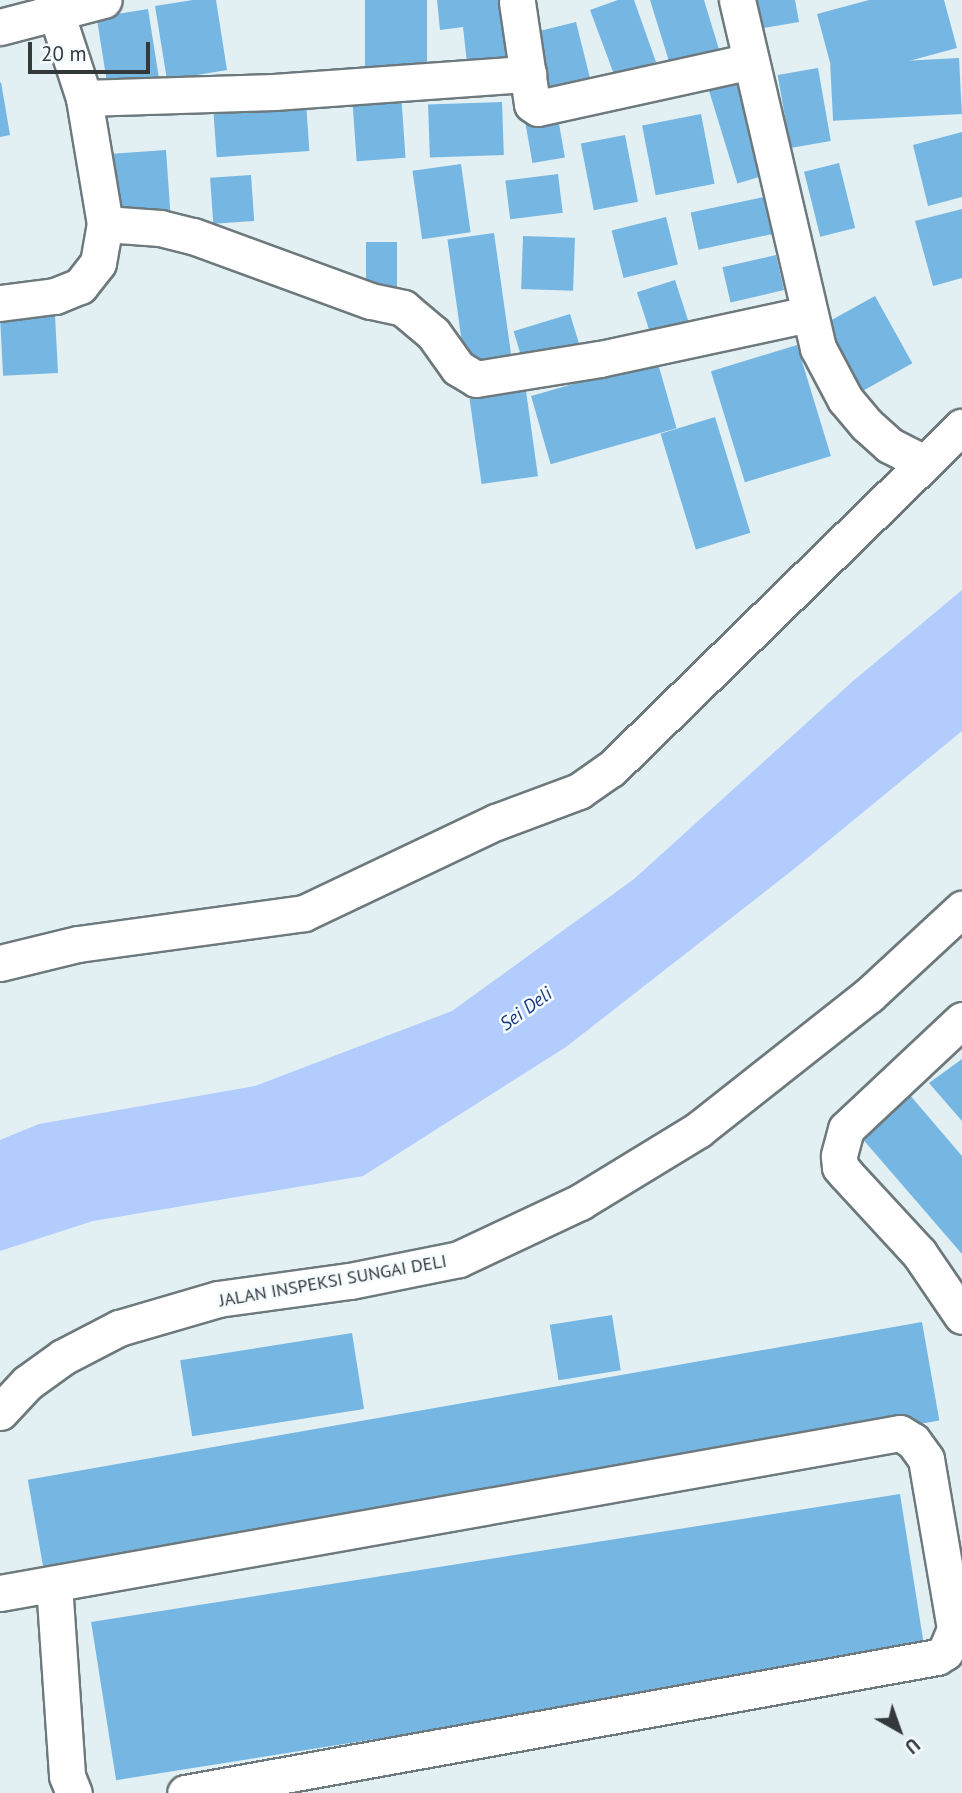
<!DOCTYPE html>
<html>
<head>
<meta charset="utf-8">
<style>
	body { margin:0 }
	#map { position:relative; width:962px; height:1793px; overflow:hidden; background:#e2f0f4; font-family:"PT Sans",sans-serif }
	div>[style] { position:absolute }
	.water>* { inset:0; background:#b2ccfd }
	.building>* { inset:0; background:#75b6e3; transform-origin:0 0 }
	.roads { filter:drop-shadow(2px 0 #6d797c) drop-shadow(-2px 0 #6d797c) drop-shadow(0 2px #6d797c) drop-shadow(0 -2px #6d797c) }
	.street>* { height:35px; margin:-17.5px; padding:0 17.5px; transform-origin:17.5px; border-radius:17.5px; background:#fff }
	span { translate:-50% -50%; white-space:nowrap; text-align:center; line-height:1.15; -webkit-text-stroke:5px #f4fcff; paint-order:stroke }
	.street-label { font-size:18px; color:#33383a }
	.water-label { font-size:19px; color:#1b3a7f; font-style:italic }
	.north { position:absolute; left:864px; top:1695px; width:70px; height:70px; -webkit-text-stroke:5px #f4fcff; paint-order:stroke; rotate:140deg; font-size:19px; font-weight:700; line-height:28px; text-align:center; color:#33383a }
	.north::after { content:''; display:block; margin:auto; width:24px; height:32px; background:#33383a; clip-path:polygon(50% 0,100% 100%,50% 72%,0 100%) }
	.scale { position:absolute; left:28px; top:42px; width:122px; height:32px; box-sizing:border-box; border:4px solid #33383a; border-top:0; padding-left:9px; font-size:21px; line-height:24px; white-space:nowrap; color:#33383a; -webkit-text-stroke:5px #f4fcff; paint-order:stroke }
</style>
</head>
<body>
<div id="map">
	<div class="water">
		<div style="clip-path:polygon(962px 590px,962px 731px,794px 869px,566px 1047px,363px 1176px,93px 1221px,0 1251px,0 1140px,39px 1124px,255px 1086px,452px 1011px,634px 879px,853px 681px)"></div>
	</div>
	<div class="building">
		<div style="clip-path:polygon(193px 0,216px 0,227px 70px,167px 80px,155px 6px)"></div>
		<div style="left:365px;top:0;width:62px;height:77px"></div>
		<div style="clip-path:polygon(437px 0,507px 0,513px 58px,467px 63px,463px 27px,440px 30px)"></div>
		<div style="clip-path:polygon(618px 0,634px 0,656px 62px,615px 77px,590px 10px)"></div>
		<div style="clip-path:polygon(650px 0,704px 0,721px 56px,672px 71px)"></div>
		<div style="clip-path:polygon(752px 0,795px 0,799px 22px,757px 29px)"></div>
		<div style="clip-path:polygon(869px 0,944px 0,957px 48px,835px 81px,817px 14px)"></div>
		<div style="left:148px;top:9px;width:73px;height:52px;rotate:81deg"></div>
		<div style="left:576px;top:22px;width:64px;height:49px;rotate:76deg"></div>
		<div style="left:959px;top:58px;width:56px;height:129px;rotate:87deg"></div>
		<div style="left:818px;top:68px;width:74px;height:41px;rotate:80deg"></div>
		<div style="left:741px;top:79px;width:99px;height:34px;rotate:73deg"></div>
		<div style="clip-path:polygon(1px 82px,10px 135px,0 137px,0 83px)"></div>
		<div style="left:401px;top:93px;width:65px;height:49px;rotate:86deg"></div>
		<div style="left:306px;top:102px;width:49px;height:93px;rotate:86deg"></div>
		<div style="left:502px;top:102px;width:53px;height:74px;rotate:88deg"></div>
		<div style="left:701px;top:114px;width:71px;height:60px;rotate:79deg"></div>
		<div style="left:558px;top:118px;width:40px;height:33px;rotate:80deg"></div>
		<div style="clip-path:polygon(962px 132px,962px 197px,928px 206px,913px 145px)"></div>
		<div style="left:625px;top:135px;width:68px;height:45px;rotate:79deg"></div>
		<div style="left:166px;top:150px;width:65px;height:57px;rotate:86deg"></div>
		<div style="left:839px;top:163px;width:67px;height:36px;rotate:76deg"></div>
		<div style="left:461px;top:164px;width:69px;height:49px;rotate:82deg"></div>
		<div style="left:558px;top:174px;width:39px;height:53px;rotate:83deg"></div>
		<div style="left:251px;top:175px;width:46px;height:41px;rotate:86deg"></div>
		<div style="left:764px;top:197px;width:38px;height:75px;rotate:78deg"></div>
		<div style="clip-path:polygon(962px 209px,962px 278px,933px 286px,915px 221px)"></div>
		<div style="left:666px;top:217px;width:49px;height:56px;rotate:76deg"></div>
		<div style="left:494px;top:233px;width:128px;height:47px;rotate:82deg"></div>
		<div style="left:523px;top:236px;width:52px;height:53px;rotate:2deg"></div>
		<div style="left:366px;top:242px;width:31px;height:48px"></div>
		<div style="left:776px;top:255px;width:36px;height:55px;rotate:77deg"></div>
		<div style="left:675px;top:280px;width:43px;height:40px;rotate:72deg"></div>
		<div style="left:875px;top:296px;width:77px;height:61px;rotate:61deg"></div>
		<div style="left:570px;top:314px;width:41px;height:59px;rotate:73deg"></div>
		<div style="left:55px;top:315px;width:58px;height:55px;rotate:87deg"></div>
		<div style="left:797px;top:345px;width:116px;height:90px;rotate:73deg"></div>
		<div style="left:657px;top:360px;width:71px;height:131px;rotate:74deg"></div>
		<div style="left:526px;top:391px;width:86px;height:57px;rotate:82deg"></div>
		<div style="left:715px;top:417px;width:121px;height:57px;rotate:73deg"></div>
		<div style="clip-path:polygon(962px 1059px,962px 1121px,929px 1083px)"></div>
		<div style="clip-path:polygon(909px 1094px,962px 1156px,962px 1254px,860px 1136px)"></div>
		<div style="left:612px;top:1315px;width:56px;height:63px;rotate:81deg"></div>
		<div style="left:922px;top:1322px;width:100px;height:908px;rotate:80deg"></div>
		<div style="left:352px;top:1333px;width:77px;height:174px;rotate:81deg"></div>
		<div style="left:900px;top:1494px;width:160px;height:819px;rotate:81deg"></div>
	</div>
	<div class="roads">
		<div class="street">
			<div style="left:737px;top:0;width:357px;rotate:76.9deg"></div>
			<div style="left:818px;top:348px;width:58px;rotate:62.1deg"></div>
			<div style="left:845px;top:399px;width:34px;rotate:50deg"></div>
			<div style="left:867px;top:425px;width:30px;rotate:42deg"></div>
			<div style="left:889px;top:445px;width:38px;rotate:27deg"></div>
			<div style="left:517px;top:2px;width:103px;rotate:81.6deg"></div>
			<div style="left:532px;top:104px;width:7px;rotate:34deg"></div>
			<div style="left:538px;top:108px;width:218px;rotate:-12.4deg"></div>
			<div style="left:0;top:27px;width:107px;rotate:-14.6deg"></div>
			<div style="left:84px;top:98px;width:190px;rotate:-1.8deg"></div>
			<div style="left:274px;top:92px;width:255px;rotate:-4.1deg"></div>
			<div style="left:105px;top:224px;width:55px;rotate:4.2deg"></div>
			<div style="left:160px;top:228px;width:34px;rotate:14deg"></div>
			<div style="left:193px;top:236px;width:189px;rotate:20.1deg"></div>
			<div style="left:371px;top:301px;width:33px;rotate:12deg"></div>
			<div style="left:403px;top:308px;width:39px;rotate:40deg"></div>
			<div style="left:433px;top:333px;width:43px;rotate:54.5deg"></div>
			<div style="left:458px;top:368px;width:21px;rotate:31deg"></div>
			<div style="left:476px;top:379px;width:126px;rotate:-9.2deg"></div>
			<div style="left:600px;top:359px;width:214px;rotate:-12.2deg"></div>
			<div style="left:0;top:303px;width:55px;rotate:-7.3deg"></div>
			<div style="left:55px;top:296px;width:27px;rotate:-22deg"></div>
			<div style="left:80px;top:286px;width:29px;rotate:-52deg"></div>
			<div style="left:98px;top:263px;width:40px;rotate:-80deg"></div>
			<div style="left:105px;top:224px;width:128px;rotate:-99.5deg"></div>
			<div style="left:84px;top:98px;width:103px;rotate:-108.1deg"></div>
			<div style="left:0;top:963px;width:80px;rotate:-13.7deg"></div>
			<div style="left:78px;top:944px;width:228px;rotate:-7.8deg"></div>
			<div style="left:304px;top:913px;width:212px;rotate:-25.4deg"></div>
			<div style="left:496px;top:822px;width:89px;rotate:-20.5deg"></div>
			<div style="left:579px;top:791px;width:39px;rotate:-35deg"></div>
			<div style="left:611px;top:769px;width:490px;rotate:-44.3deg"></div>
			<div style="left:962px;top:1020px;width:159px;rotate:136.8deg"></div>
			<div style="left:846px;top:1129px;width:28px;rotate:105deg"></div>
			<div style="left:839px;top:1156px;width:11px;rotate:85deg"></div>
			<div style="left:840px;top:1167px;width:9px;rotate:49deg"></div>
			<div style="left:846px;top:1174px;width:108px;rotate:47.3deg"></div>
			<div style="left:919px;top:1253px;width:76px;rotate:55.7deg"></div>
			<div style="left:0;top:1412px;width:40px;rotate:-47deg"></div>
			<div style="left:27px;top:1383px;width:44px;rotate:-35.8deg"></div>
			<div style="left:63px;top:1357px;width:63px;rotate:-27.4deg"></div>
			<div style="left:119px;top:1328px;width:103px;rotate:-16.3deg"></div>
			<div style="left:218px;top:1299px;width:133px;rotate:-7.8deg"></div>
			<div style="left:350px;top:1281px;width:111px;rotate:-11.4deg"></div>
			<div style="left:459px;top:1259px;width:134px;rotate:-25.2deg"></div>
			<div style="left:580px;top:1202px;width:138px;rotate:-31.4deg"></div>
			<div style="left:698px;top:1130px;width:218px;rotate:-38.3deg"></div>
			<div style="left:869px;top:995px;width:127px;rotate:-42.8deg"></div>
			<div style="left:54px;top:1584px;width:192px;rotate:86.1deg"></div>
			<div style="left:67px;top:1776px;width:18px;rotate:68deg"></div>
			<div style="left:0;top:1593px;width:914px;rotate:-10.08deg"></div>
			<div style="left:900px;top:1433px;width:15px;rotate:32deg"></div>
			<div style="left:913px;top:1441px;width:22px;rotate:54deg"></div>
			<div style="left:926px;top:1459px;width:172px;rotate:80.3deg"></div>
			<div style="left:955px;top:1629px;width:25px;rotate:113deg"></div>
			<div style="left:945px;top:1652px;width:9px;rotate:148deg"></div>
			<div style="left:937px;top:1657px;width:764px;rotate:169.75deg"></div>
		</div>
	</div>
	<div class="street-label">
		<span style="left:333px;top:1281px;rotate:-10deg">JALAN INSPEKSI SUNGAI DELI</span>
	</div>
	<div class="water-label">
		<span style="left:526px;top:1009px;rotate:-36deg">Sei Deli</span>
	</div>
	<div class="north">U</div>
	<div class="scale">20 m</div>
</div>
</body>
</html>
